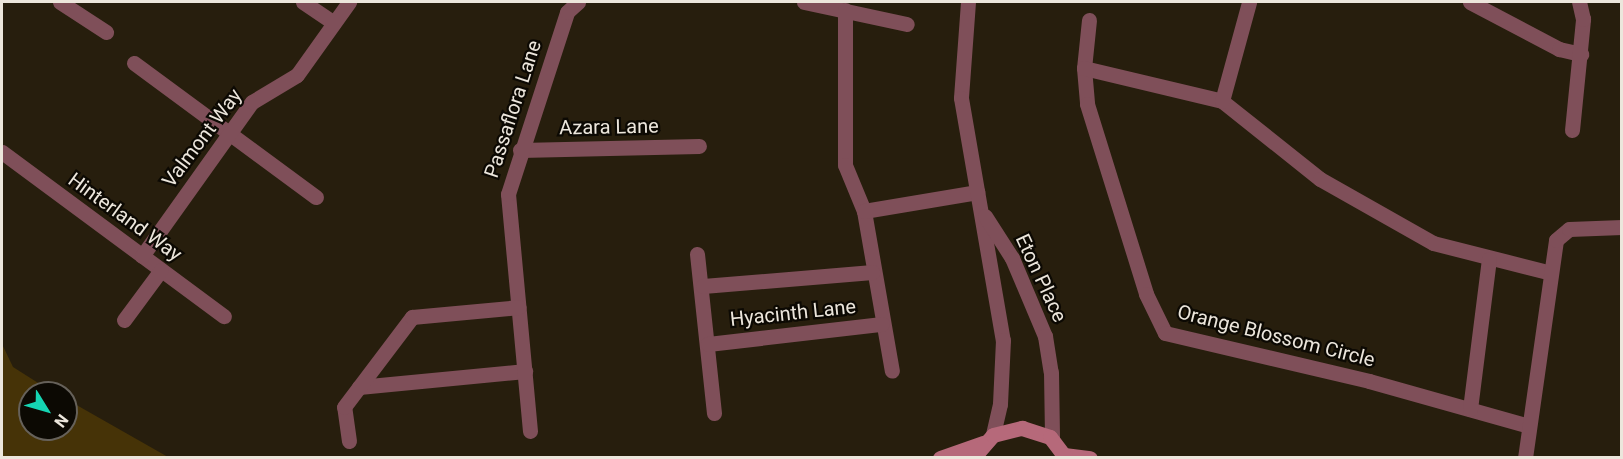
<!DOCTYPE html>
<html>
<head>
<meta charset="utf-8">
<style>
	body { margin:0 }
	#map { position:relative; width:1623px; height:459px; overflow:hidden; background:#271e0d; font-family:Roboto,sans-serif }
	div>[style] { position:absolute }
	.green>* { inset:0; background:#463307 }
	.minor>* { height:15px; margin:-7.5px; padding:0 7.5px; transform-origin:7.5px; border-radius:7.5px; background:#7f4f59 }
	.tertiary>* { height:15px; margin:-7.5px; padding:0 7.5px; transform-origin:7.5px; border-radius:7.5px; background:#7f4f59 }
	.secondary>* { height:15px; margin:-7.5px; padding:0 7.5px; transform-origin:7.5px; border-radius:7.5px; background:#b6697a }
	span { translate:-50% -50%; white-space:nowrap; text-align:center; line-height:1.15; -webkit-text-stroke:4.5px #0c0903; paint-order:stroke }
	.street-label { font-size:20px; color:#ece6dc }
	.frame { position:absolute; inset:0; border:3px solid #ece6dc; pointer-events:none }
	.north { position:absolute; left:18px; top:381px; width:60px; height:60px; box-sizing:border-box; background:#0c0903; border:2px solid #66615a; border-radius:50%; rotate:127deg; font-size:16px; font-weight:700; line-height:24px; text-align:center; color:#ece6dc }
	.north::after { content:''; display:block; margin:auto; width:21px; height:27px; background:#15d5b3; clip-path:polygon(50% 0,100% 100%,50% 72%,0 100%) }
</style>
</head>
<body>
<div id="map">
	<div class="green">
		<div style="clip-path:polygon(2px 344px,13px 367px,54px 393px,30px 393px,30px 429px,66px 429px,66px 399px,168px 457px,2px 457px)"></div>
	</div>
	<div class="minor">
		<div style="left:60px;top:2px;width:55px;rotate:33.1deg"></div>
		<div style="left:303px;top:2px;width:37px;rotate:34deg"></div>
		<div style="left:804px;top:2px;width:105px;rotate:12.1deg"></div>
		<div style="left:1470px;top:2px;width:101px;rotate:27.8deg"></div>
		<div style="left:1559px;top:49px;width:23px;rotate:13deg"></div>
		<div style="left:845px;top:10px;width:155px;rotate:90deg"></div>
		<div style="left:845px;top:165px;width:50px;rotate:67.6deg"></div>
		<div style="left:864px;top:211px;width:162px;rotate:80.1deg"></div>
		<div style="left:1089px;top:20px;width:48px;rotate:95.9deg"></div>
		<div style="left:1084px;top:68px;width:36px;rotate:85deg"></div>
		<div style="left:1087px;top:104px;width:199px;rotate:72.7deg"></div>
		<div style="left:1146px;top:294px;width:43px;rotate:64deg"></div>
		<div style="left:1165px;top:333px;width:210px;rotate:13.2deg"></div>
		<div style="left:1369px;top:381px;width:166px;rotate:15.7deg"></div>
		<div style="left:134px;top:63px;width:226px;rotate:36.4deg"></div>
		<div style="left:1084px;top:68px;width:142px;rotate:13.4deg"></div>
		<div style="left:1222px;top:101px;width:125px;rotate:38.5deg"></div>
		<div style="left:1320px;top:179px;width:130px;rotate:29.5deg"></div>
		<div style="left:1433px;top:243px;width:119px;rotate:14.2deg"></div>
		<div style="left:1222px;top:101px;width:103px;rotate:-74.7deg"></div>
		<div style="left:1572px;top:130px;width:112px;rotate:-84.3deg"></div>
		<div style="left:1583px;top:19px;width:17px;rotate:-103deg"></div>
		<div style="left:520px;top:150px;width:179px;rotate:-1.3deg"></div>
		<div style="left:2px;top:152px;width:276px;rotate:36.5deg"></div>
		<div style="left:864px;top:211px;width:115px;rotate:-9.5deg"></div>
		<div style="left:697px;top:254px;width:160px;rotate:83.9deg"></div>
		<div style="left:142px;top:256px;width:189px;rotate:-54.5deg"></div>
		<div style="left:252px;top:102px;width:52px;rotate:-31deg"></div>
		<div style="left:297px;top:75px;width:90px;rotate:-54.5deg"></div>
		<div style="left:703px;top:286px;width:170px;rotate:-4.7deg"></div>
		<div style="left:124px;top:320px;width:62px;rotate:-53.5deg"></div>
		<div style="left:708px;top:344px;width:175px;rotate:-6.6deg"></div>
		<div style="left:359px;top:387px;width:167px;rotate:-5.5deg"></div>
		<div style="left:1470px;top:409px;width:151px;rotate:-82.8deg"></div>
		<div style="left:530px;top:431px;width:238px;rotate:-95.3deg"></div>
		<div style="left:508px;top:194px;width:191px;rotate:-72deg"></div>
		<div style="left:567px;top:12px;width:15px;rotate:-42deg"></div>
		<div style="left:349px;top:441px;width:34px;rotate:-98deg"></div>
		<div style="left:344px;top:407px;width:113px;rotate:-52.9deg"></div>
		<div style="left:412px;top:317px;width:107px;rotate:-5.3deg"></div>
		<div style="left:1525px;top:458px;width:220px;rotate:-81.9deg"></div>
		<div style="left:1556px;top:240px;width:17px;rotate:-40deg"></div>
		<div style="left:1569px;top:229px;width:53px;rotate:-2.2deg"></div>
	</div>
	<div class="tertiary">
		<div style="left:968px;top:2px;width:96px;rotate:94.2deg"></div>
		<div style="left:961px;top:98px;width:246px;rotate:80.2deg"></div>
		<div style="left:1003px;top:340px;width:64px;rotate:92.7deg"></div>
		<div style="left:1000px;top:404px;width:32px;rotate:103deg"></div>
		<div style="left:985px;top:216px;width:50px;rotate:57.3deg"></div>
		<div style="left:1012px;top:258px;width:85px;rotate:67.1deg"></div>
		<div style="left:1045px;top:336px;width:36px;rotate:81deg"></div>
		<div style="left:1051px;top:372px;width:67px;rotate:89.1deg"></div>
	</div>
	<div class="secondary">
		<div style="left:1064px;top:455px;width:26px;rotate:7deg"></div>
		<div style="left:940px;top:458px;width:46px;rotate:-19.2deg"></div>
		<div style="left:973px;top:458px;width:30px;rotate:-49deg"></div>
		<div style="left:993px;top:435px;width:30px;rotate:-14deg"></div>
		<div style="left:1022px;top:428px;width:29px;rotate:18deg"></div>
		<div style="left:1050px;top:437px;width:26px;rotate:53deg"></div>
	</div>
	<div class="street-label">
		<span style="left:513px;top:109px;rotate:-72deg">Passaflora Lane</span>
		<span style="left:609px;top:127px;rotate:-1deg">Azara Lane</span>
		<span style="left:202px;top:138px;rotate:-53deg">Valmont Way</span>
		<span style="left:125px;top:217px;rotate:36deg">Hinterland Way</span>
		<span style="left:1041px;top:278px;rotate:65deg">Eton Place</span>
		<span style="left:793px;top:313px;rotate:-6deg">Hyacinth Lane</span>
		<span style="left:1276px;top:336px;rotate:14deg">Orange Blossom Circle</span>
	</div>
	<div class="frame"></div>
	<div class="north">N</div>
</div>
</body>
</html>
